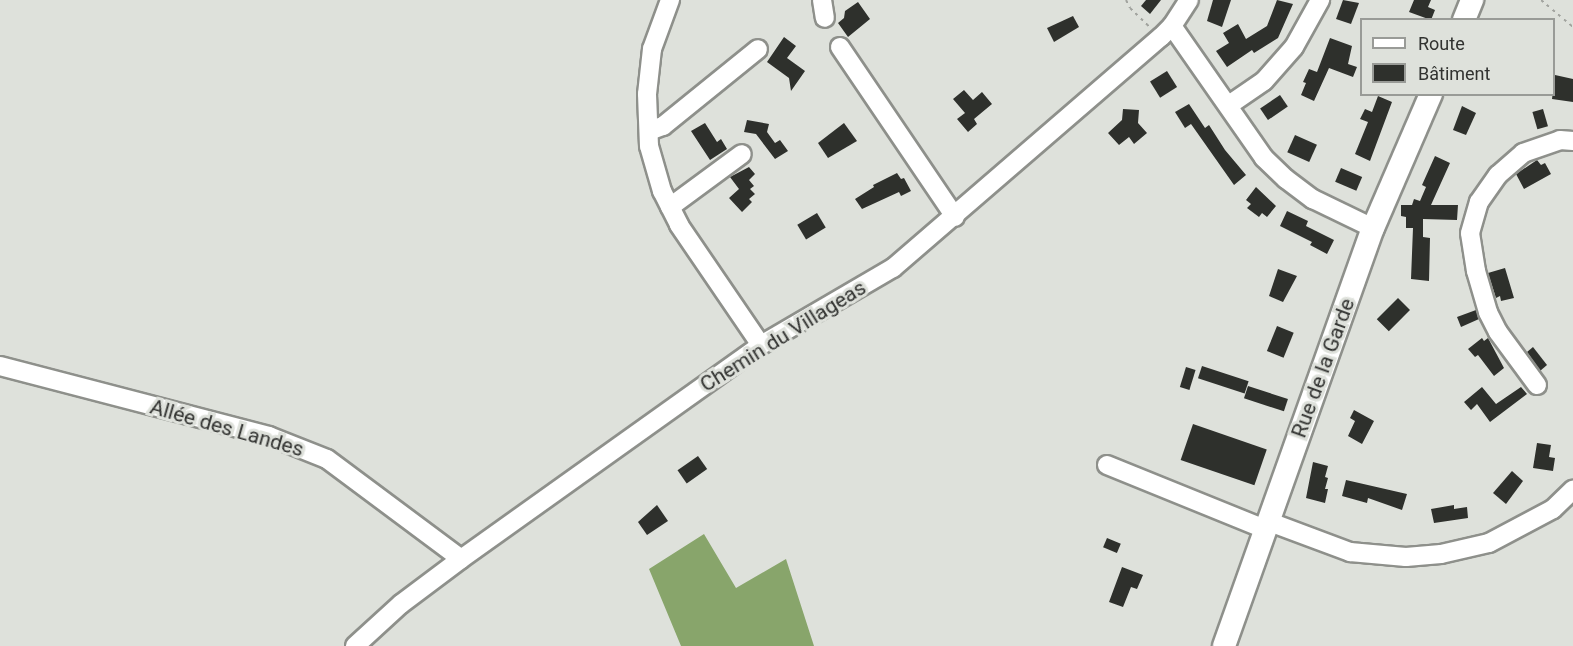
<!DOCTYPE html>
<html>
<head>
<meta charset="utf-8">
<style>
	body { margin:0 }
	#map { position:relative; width:1573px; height:646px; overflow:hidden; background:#dee1db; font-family:Roboto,sans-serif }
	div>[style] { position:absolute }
	.forest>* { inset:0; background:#88a56b }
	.building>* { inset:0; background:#2e302c; transform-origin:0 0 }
	.path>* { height:2px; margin-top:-1px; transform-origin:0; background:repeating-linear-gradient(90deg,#a1a39e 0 3px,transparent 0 7.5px) }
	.roads { filter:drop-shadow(2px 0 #8e908b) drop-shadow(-2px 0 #8e908b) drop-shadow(0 2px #8e908b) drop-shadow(0 -2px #8e908b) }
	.minor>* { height:18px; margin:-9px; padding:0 9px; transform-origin:9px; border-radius:9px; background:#fff }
	.major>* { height:22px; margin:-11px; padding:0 11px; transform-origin:11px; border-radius:11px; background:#fff }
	span { translate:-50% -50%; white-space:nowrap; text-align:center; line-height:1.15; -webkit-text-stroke:6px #dee1db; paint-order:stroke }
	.street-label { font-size:21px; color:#313230 }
	.legend { position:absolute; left:1360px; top:18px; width:195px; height:78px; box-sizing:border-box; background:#dee1db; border:2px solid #999b97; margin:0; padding:8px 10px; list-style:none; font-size:18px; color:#313230 }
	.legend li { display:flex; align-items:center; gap:12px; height:30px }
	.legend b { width:30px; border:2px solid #999b97 }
</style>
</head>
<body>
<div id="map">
	<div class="forest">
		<div style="clip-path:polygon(704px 534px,736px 588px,786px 559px,814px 646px,681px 646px,649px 569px)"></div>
	</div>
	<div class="building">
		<div style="clip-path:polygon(1146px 0,1161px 0,1150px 14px,1141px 6px)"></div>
		<div style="clip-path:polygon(1213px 0,1231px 0,1222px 27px,1207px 21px)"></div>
		<div style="clip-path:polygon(1277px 0,1293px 4px,1278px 38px,1254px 53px,1252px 50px,1227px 67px,1216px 51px,1229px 43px,1223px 33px,1238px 24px,1246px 39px,1267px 26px)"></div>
		<div style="clip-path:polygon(1343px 0,1359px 3px,1351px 24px,1336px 19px)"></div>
		<div style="clip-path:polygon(1414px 0,1431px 0,1428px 7px,1435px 10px,1431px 20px,1409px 12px)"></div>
		<div style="clip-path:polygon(858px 2px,870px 19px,848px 37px,838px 23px,844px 18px,845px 11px)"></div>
		<div style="clip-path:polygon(1073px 16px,1079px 27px,1054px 42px,1047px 28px)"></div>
		<div style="clip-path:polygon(784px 37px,796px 46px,787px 58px,805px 71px,791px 91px,789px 78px,767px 62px)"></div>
		<div style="clip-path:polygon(1330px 38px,1352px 46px,1348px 64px,1357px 67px,1353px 77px,1329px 68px,1314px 101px,1301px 95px,1306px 83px,1303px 82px,1309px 69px,1317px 72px)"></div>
		<div style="left:1167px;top:71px;width:19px;height:20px;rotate:58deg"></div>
		<div style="clip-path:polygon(1555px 75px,1573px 79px,1573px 102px,1552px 99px)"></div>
		<div style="clip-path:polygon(964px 90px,973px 100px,982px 92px,992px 104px,974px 119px,977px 124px,968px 132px,957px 119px,965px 113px,953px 99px)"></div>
		<div style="left:1280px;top:95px;width:14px;height:24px;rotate:56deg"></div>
		<div style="clip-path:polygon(1378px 96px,1392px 102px,1370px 161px,1355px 154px,1368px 122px,1360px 119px,1365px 109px,1372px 112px)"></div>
		<div style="clip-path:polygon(1189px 104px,1205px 128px,1209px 125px,1225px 150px,1246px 175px,1234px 185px,1191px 124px,1185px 128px,1175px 112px)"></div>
		<div style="clip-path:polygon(1462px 106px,1476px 113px,1466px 135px,1453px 130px)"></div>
		<div style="clip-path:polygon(1123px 109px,1139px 110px,1138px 123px,1147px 133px,1134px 144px,1129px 137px,1119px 145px,1108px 133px,1122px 120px)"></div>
		<div style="left:1543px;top:109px;width:18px;height:11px;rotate:74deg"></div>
		<div style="clip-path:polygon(747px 120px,769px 124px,767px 132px,775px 143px,780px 140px,788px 151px,775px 159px,756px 134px,744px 132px)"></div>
		<div style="clip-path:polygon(705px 123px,717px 142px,721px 139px,727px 149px,710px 160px,691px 131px)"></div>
		<div style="clip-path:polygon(844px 123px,857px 141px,828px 158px,818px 143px)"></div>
		<div style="left:1295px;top:135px;width:24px;height:19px;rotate:24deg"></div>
		<div style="clip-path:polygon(1435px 156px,1450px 163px,1431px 205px,1458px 205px,1457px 220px,1423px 219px,1423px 237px,1430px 238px,1429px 281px,1411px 279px,1413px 228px,1406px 228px,1406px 217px,1401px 216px,1401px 205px,1412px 205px,1414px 199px,1420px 201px,1426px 187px,1422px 185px)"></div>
		<div style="clip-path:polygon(1537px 160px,1541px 165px,1545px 163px,1551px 174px,1524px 189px,1516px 174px)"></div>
		<div style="clip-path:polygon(749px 167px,755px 174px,749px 180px,754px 186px,750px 189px,755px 194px,749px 199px,752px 202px,742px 212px,729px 198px,739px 189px,730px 177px)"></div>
		<div style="left:1341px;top:168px;width:23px;height:15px;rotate:23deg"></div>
		<div style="clip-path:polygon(897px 173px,901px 179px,904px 178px,911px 191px,901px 196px,899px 192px,862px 209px,855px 199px,874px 187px,873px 185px)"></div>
		<div style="clip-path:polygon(1256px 187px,1276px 206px,1267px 217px,1262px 213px,1259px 217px,1247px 208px,1251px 204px,1246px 200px)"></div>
		<div style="clip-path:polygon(1287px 211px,1308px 221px,1306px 226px,1334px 240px,1327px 254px,1310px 245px,1312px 242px,1280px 226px)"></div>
		<div style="left:817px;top:213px;width:17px;height:23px;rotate:59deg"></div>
		<div style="clip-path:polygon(1505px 268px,1514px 298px,1501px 301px,1500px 296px,1496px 298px,1488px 273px)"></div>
		<div style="clip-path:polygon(1278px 269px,1297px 276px,1283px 302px,1269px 296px)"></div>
		<div style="left:1398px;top:298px;width:17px;height:30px;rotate:45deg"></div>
		<div style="clip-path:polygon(1476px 310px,1479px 319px,1461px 327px,1457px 317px)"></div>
		<div style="left:1277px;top:326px;width:18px;height:27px;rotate:22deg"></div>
		<div style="clip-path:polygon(1482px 338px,1484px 341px,1488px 338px,1504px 368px,1494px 376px,1478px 355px,1475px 357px,1468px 349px)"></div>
		<div style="clip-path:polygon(1533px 347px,1547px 365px,1540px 371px,1527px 352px)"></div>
		<div style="left:1202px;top:366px;width:49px;height:13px;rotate:18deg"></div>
		<div style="left:1186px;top:367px;width:10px;height:21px;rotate:17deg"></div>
		<div style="left:1248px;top:386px;width:42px;height:13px;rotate:18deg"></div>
		<div style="clip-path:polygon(1482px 387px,1496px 404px,1521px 387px,1527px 394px,1490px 422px,1477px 404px,1471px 410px,1464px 402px)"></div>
		<div style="clip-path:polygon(1354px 410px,1374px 421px,1362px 444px,1348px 436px,1355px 421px,1350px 418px)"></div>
		<div style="left:1193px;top:424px;width:78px;height:38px;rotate:19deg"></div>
		<div style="clip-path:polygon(1537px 443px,1551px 445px,1549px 457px,1555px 458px,1553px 471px,1533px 468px)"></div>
		<div style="left:698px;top:456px;width:16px;height:25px;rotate:55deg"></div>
		<div style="clip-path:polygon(1313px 462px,1328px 466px,1325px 477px,1328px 478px,1325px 489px,1328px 489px,1325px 503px,1306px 498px)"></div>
		<div style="clip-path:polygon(1512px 471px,1523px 481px,1506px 504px,1493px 493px)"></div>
		<div style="clip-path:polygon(1346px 480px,1407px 494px,1402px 510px,1368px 498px,1367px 503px,1342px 496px)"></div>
		<div style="clip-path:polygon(657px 505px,668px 521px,647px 535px,638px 522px)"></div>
		<div style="clip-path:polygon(1454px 505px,1454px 509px,1467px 507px,1468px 518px,1434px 523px,1431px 509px)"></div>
		<div style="left:1107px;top:538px;width:15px;height:10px;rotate:23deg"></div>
		<div style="clip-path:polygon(1122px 567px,1143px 575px,1137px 589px,1131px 587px,1123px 607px,1109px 602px)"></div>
	</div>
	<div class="path">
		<div style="left:1126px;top:0;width:9px;rotate:63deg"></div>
		<div style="left:1130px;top:8px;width:28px;rotate:44deg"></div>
		<div style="left:1541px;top:0;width:42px;rotate:40.2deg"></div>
	</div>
	<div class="roads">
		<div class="minor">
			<div style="left:670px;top:0;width:52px;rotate:110.2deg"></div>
			<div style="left:652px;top:49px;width:45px;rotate:96.3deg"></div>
			<div style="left:647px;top:94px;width:52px;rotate:87.8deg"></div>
			<div style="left:649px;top:146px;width:47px;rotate:73.9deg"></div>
			<div style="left:662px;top:191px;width:38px;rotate:63deg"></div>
			<div style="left:679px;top:225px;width:145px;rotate:55.7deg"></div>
			<div style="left:822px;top:0;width:18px;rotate:81deg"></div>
			<div style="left:1172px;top:26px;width:161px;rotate:55.1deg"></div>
			<div style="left:1264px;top:158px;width:30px;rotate:44deg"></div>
			<div style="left:1286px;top:179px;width:34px;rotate:37deg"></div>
			<div style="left:1313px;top:199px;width:67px;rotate:25.8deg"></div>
			<div style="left:840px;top:47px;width:205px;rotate:55.9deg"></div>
			<div style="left:1229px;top:105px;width:42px;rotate:-34.4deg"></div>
			<div style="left:1264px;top:81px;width:45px;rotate:-48.6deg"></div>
			<div style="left:1294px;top:47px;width:54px;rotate:-61deg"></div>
			<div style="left:649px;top:131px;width:15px;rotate:-20deg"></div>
			<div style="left:663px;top:126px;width:122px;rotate:-39deg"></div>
			<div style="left:670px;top:207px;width:89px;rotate:-36.4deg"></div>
			<div style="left:0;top:366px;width:278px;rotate:14.6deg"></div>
			<div style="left:269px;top:436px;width:62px;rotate:21.6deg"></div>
			<div style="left:327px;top:459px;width:167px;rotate:36.7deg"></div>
			<div style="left:1537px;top:385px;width:66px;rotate:-126.3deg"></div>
			<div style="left:1498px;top:332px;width:22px;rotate:-117deg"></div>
			<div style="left:1488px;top:312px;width:43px;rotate:-106.3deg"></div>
			<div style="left:1476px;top:271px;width:38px;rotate:-99deg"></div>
			<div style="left:1470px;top:233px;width:32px;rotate:-74deg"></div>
			<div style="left:1479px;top:202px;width:33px;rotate:-55deg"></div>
			<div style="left:1498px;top:175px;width:33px;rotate:-41deg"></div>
			<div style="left:1523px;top:153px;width:39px;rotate:-19deg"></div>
			<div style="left:1560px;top:140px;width:13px;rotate:4deg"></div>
			<div style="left:1107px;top:465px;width:170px;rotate:22.1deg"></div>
			<div style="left:1267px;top:521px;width:89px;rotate:20.5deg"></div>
			<div style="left:1350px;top:552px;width:56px;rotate:5.1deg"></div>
			<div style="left:1406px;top:557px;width:35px;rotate:-5deg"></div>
			<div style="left:1441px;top:554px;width:49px;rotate:-12.9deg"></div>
			<div style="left:1489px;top:543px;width:72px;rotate:-28deg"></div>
			<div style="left:1553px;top:509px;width:28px;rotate:-44deg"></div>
			<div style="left:355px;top:646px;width:62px;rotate:-42.4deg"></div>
			<div style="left:401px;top:604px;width:75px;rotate:-36.9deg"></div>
			<div style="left:461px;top:559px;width:369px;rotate:-35.5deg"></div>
			<div style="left:761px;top:345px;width:153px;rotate:-30.3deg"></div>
			<div style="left:893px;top:268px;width:354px;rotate:-40.8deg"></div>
			<div style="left:1161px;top:37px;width:16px;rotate:-45deg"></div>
			<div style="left:1172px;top:26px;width:31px;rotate:-57deg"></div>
		</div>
		<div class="major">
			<div style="left:1464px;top:20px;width:22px;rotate:-68deg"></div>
			<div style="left:1224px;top:646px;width:444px;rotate:-70.4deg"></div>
			<div style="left:1373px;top:228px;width:146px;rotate:-66.6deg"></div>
		</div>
	</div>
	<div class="street-label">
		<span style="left:783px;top:336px;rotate:-32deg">Chemin du Villageas</span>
		<span style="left:1323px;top:368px;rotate:-70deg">Rue de la Garde</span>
		<span style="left:227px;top:428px;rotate:16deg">Allée des Landes</span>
	</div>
	<ul class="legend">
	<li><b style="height:8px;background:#fff"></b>Route</li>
	<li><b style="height:16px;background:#2e302c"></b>Bâtiment</li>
	</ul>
</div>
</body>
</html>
